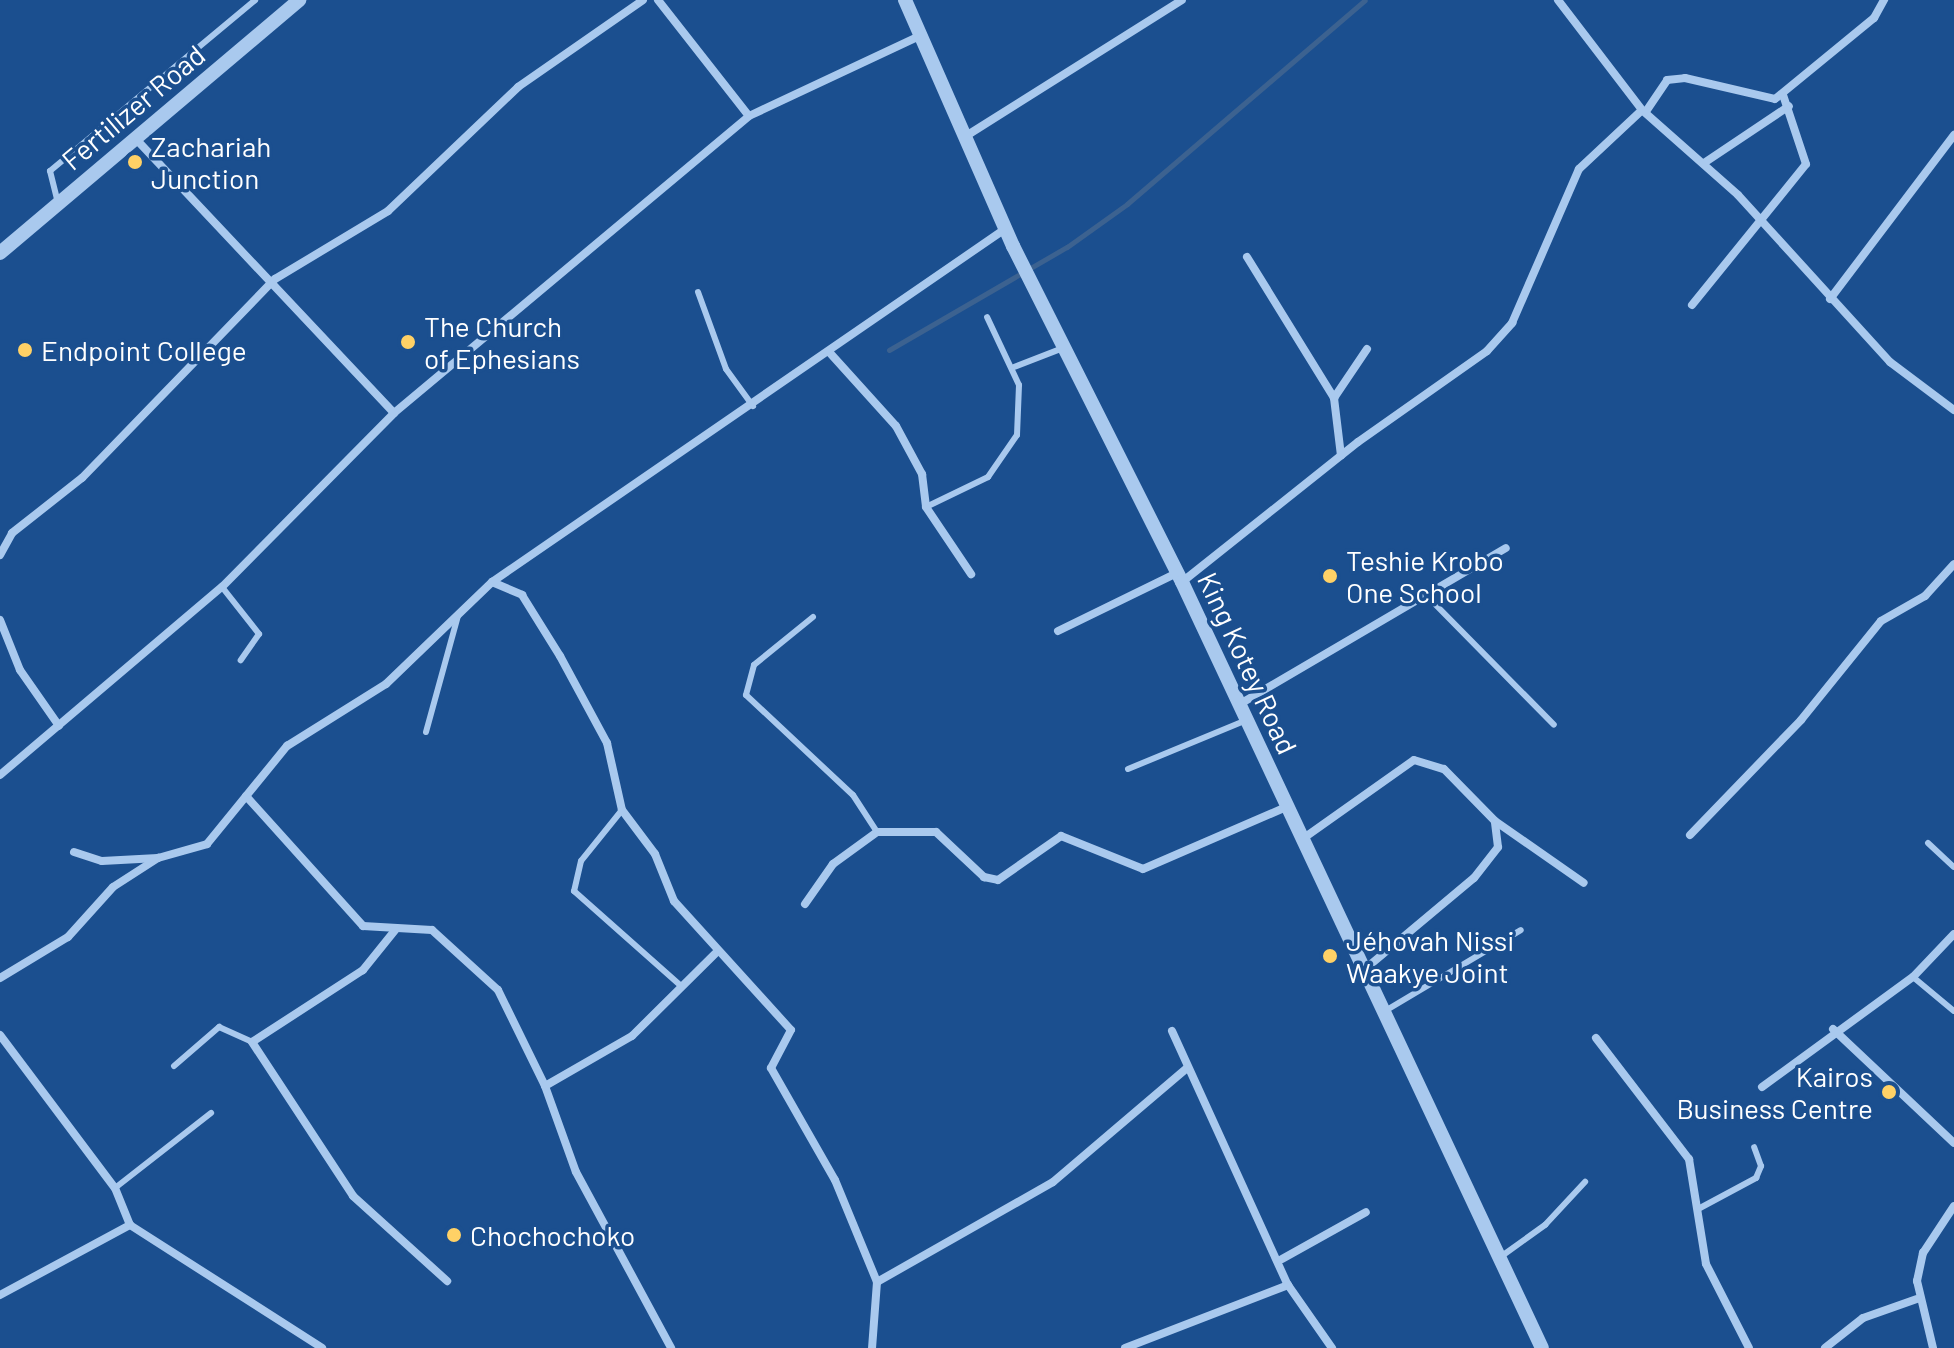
<!DOCTYPE html>
<html>
<head>
<meta charset="utf-8">
<style>
	body { margin:0 }
	#map { position:relative; width:1954px; height:1348px; overflow:hidden; background:#1b4f8f; font-family:Barlow,sans-serif }
	div>[style] { position:absolute }
	.stream>* { height:5px; margin:-2.5px; padding:0 2.5px; transform-origin:2.5px; border-radius:2.5px; background:#3c6290 }
	.service>* { height:6px; margin:-3px; padding:0 3px; transform-origin:3px; border-radius:3px; background:#a9c9ee }
	.minor>* { height:8px; margin:-4px; padding:0 4px; transform-origin:4px; border-radius:4px; background:#a9c9ee }
	.tertiary>* { height:14px; margin:-7px; padding:0 7px; transform-origin:7px; border-radius:7px; background:#a9c9ee }
	.dots>* { width:22px; height:22px; translate:-50% -50%; box-sizing:border-box; border:4px solid #1b4f8f; border-radius:50% }
	span { translate:-50% -50%; white-space:nowrap; text-align:center; line-height:1.15; -webkit-text-stroke:7px #1b4f8f; paint-order:stroke }
	.street-label { font-size:28px; color:#fff }
	.poi-label { font-size:28px; color:#fff }
	.left { translate:0 -50%; text-align:left }
	.right { translate:-100% -50%; text-align:right }
</style>
</head>
<body>
<div id="map">
	<div class="stream">
		<div style="left:889px;top:350px;width:206px;rotate:-30.1deg"></div>
		<div style="left:1067px;top:247px;width:74px;rotate:-35.6deg"></div>
		<div style="left:1127px;top:204px;width:313px;rotate:-40.6deg"></div>
	</div>
	<div class="service">
		<div style="left:58px;top:203px;width:33px;rotate:-104deg"></div>
		<div style="left:50px;top:171px;width:267px;rotate:-39.8deg"></div>
		<div style="left:698px;top:292px;width:82px;rotate:70deg"></div>
		<div style="left:726px;top:369px;width:46px;rotate:53.9deg"></div>
		<div style="left:1014px;top:367px;width:53px;rotate:-21.2deg"></div>
		<div style="left:926px;top:507px;width:69px;rotate:-25.8deg"></div>
		<div style="left:988px;top:477px;width:51px;rotate:-55.4deg"></div>
		<div style="left:1017px;top:435px;width:50px;rotate:-87.7deg"></div>
		<div style="left:1019px;top:385px;width:75px;rotate:-115.2deg"></div>
		<div style="left:222px;top:587px;width:60px;rotate:51.8deg"></div>
		<div style="left:259px;top:634px;width:32px;rotate:125deg"></div>
		<div style="left:1426px;top:595px;width:182px;rotate:45.4deg"></div>
		<div style="left:813px;top:617px;width:76px;rotate:140.9deg"></div>
		<div style="left:754px;top:665px;width:31px;rotate:105deg"></div>
		<div style="left:746px;top:695px;width:146px;rotate:43.1deg"></div>
		<div style="left:853px;top:795px;width:44px;rotate:57deg"></div>
		<div style="left:426px;top:732px;width:120px;rotate:-74.6deg"></div>
		<div style="left:1128px;top:769px;width:129px;rotate:-22.4deg"></div>
		<div style="left:622px;top:810px;width:65px;rotate:128.8deg"></div>
		<div style="left:581px;top:861px;width:31px;rotate:103deg"></div>
		<div style="left:574px;top:891px;width:144px;rotate:41.6deg"></div>
		<div style="left:1928px;top:843px;width:35px;rotate:43deg"></div>
		<div style="left:1913px;top:977px;width:53px;rotate:39.7deg"></div>
		<div style="left:1385px;top:1011px;width:158px;rotate:-30.8deg"></div>
		<div style="left:174px;top:1066px;width:60px;rotate:-40.9deg"></div>
		<div style="left:219px;top:1027px;width:36px;rotate:24deg"></div>
		<div style="left:115px;top:1188px;width:122px;rotate:-38deg"></div>
		<div style="left:1700px;top:1208px;width:64px;rotate:-28.2deg"></div>
		<div style="left:1756px;top:1178px;width:13px;rotate:-67deg"></div>
		<div style="left:1761px;top:1166px;width:20px;rotate:-110deg"></div>
		<div style="left:1499px;top:1258px;width:57px;rotate:-35.7deg"></div>
		<div style="left:1545px;top:1225px;width:59px;rotate:-47.1deg"></div>
	</div>
	<div class="minor">
		<div style="left:658px;top:0;width:147px;rotate:51.9deg"></div>
		<div style="left:1558px;top:0;width:138px;rotate:52.6deg"></div>
		<div style="left:1647px;top:110px;width:36px;rotate:-56deg"></div>
		<div style="left:1667px;top:80px;width:18px;rotate:-6deg"></div>
		<div style="left:1685px;top:78px;width:92px;rotate:13.1deg"></div>
		<div style="left:1775px;top:99px;width:128px;rotate:-39.3deg"></div>
		<div style="left:1874px;top:18px;width:21px;rotate:-61deg"></div>
		<div style="left:966px;top:136px;width:255px;rotate:-32.2deg"></div>
		<div style="left:1704px;top:163px;width:102px;rotate:-33.8deg"></div>
		<div style="left:1247px;top:257px;width:166px;rotate:58.3deg"></div>
		<div style="left:1334px;top:398px;width:58px;rotate:83.1deg"></div>
		<div style="left:1830px;top:299px;width:206px;rotate:-52.9deg"></div>
		<div style="left:1692px;top:305px;width:181px;rotate:-51deg"></div>
		<div style="left:1806px;top:164px;width:73px;rotate:-108.4deg"></div>
		<div style="left:830px;top:353px;width:98px;rotate:47.9deg"></div>
		<div style="left:896px;top:426px;width:55px;rotate:61.6deg"></div>
		<div style="left:922px;top:474px;width:33px;rotate:83deg"></div>
		<div style="left:926px;top:507px;width:81px;rotate:56.1deg"></div>
		<div style="left:1334px;top:398px;width:59px;rotate:-56deg"></div>
		<div style="left:394px;top:413px;width:463px;rotate:-39.9deg"></div>
		<div style="left:749px;top:116px;width:191px;rotate:-25.1deg"></div>
		<div style="left:0;top:555px;width:25px;rotate:-61deg"></div>
		<div style="left:12px;top:533px;width:89px;rotate:-38.2deg"></div>
		<div style="left:82px;top:478px;width:277px;rotate:-45.9deg"></div>
		<div style="left:275px;top:279px;width:132px;rotate:-31deg"></div>
		<div style="left:388px;top:211px;width:180px;rotate:-43.6deg"></div>
		<div style="left:518px;top:87px;width:152px;rotate:-34.8deg"></div>
		<div style="left:492px;top:582px;width:33px;rotate:23deg"></div>
		<div style="left:522px;top:595px;width:72px;rotate:58.1deg"></div>
		<div style="left:560px;top:656px;width:99px;rotate:61.6deg"></div>
		<div style="left:607px;top:743px;width:69px;rotate:77.4deg"></div>
		<div style="left:622px;top:810px;width:55px;rotate:53.1deg"></div>
		<div style="left:655px;top:854px;width:51px;rotate:68deg"></div>
		<div style="left:674px;top:901px;width:174px;rotate:47.8deg"></div>
		<div style="left:791px;top:1030px;width:43px;rotate:117.8deg"></div>
		<div style="left:771px;top:1068px;width:129px;rotate:60.3deg"></div>
		<div style="left:835px;top:1180px;width:110px;rotate:67.6deg"></div>
		<div style="left:877px;top:1282px;width:66px;rotate:94.3deg"></div>
		<div style="left:1182px;top:582px;width:225px;rotate:-38.5deg"></div>
		<div style="left:1358px;top:442px;width:158px;rotate:-35.2deg"></div>
		<div style="left:1487px;top:351px;width:38px;rotate:-48deg"></div>
		<div style="left:1512px;top:323px;width:168px;rotate:-66.5deg"></div>
		<div style="left:1579px;top:169px;width:86px;rotate:-43.1deg"></div>
		<div style="left:1642px;top:110px;width:128px;rotate:41.5deg"></div>
		<div style="left:1738px;top:195px;width:226px;rotate:47.7deg"></div>
		<div style="left:1890px;top:362px;width:80px;rotate:36.9deg"></div>
		<div style="left:0;top:620px;width:54px;rotate:68.2deg"></div>
		<div style="left:20px;top:670px;width:68px;rotate:55.1deg"></div>
		<div style="left:1058px;top:631px;width:132px;rotate:-26deg"></div>
		<div style="left:1240px;top:704px;width:308px;rotate:-30.4deg"></div>
		<div style="left:0;top:775px;width:291px;rotate:-40.3deg"></div>
		<div style="left:222px;top:587px;width:245px;rotate:-45.3deg"></div>
		<div style="left:394px;top:413px;width:376px;rotate:-133.3deg"></div>
		<div style="left:246px;top:796px;width:175px;rotate:48deg"></div>
		<div style="left:363px;top:926px;width:69px;rotate:3.3deg"></div>
		<div style="left:432px;top:930px;width:89px;rotate:42.3deg"></div>
		<div style="left:498px;top:990px;width:107px;rotate:63.9deg"></div>
		<div style="left:545px;top:1086px;width:91px;rotate:70.2deg"></div>
		<div style="left:576px;top:1172px;width:200px;rotate:61.6deg"></div>
		<div style="left:1690px;top:835px;width:160px;rotate:-46deg"></div>
		<div style="left:1801px;top:720px;width:127px;rotate:-51.1deg"></div>
		<div style="left:1881px;top:621px;width:51px;rotate:-29.6deg"></div>
		<div style="left:1925px;top:596px;width:43px;rotate:-47.8deg"></div>
		<div style="left:1301px;top:840px;width:138px;rotate:-35.3deg"></div>
		<div style="left:1414px;top:760px;width:31px;rotate:17deg"></div>
		<div style="left:1444px;top:769px;width:73px;rotate:45.6deg"></div>
		<div style="left:74px;top:852px;width:29px;rotate:18deg"></div>
		<div style="left:102px;top:861px;width:56px;rotate:-3.1deg"></div>
		<div style="left:158px;top:858px;width:51px;rotate:-15.9deg"></div>
		<div style="left:207px;top:844px;width:127px;rotate:-50.8deg"></div>
		<div style="left:287px;top:746px;width:117px;rotate:-32.1deg"></div>
		<div style="left:386px;top:684px;width:147px;rotate:-43.9deg"></div>
		<div style="left:492px;top:582px;width:623px;rotate:-34.53deg"></div>
		<div style="left:805px;top:904px;width:49px;rotate:-55deg"></div>
		<div style="left:833px;top:864px;width:54px;rotate:-36deg"></div>
		<div style="left:877px;top:832px;width:59px"></div>
		<div style="left:936px;top:832px;width:66px;rotate:43.2deg"></div>
		<div style="left:984px;top:877px;width:14px;rotate:12deg"></div>
		<div style="left:998px;top:880px;width:77px;rotate:-34.9deg"></div>
		<div style="left:1061px;top:836px;width:88px;rotate:21.9deg"></div>
		<div style="left:1143px;top:869px;width:156px;rotate:-23.4deg"></div>
		<div style="left:396px;top:929px;width:53px;rotate:128.8deg"></div>
		<div style="left:363px;top:970px;width:132px;rotate:147deg"></div>
		<div style="left:252px;top:1042px;width:184px;rotate:56.7deg"></div>
		<div style="left:353px;top:1196px;width:127px;rotate:42.1deg"></div>
		<div style="left:1365px;top:969px;width:142px;rotate:-39.9deg"></div>
		<div style="left:1474px;top:878px;width:39px;rotate:-52deg"></div>
		<div style="left:1498px;top:847px;width:26px;rotate:-97deg"></div>
		<div style="left:1495px;top:821px;width:108px;rotate:34.9deg"></div>
		<div style="left:0;top:978px;width:79px;rotate:-31.1deg"></div>
		<div style="left:68px;top:937px;width:67px;rotate:-48deg"></div>
		<div style="left:113px;top:887px;width:54px;rotate:-32.8deg"></div>
		<div style="left:1833px;top:1029px;width:166px;rotate:43.3deg"></div>
		<div style="left:1172px;top:1031px;width:279px;rotate:65.5deg"></div>
		<div style="left:0;top:1035px;width:191px;rotate:53.1deg"></div>
		<div style="left:115px;top:1188px;width:40px;rotate:68deg"></div>
		<div style="left:1596px;top:1038px;width:153px;rotate:52.5deg"></div>
		<div style="left:1689px;top:1159px;width:106px;rotate:80.8deg"></div>
		<div style="left:1706px;top:1264px;width:94px;rotate:62.9deg"></div>
		<div style="left:545px;top:1086px;width:100px;rotate:-29.9deg"></div>
		<div style="left:632px;top:1036px;width:117px;rotate:-44.7deg"></div>
		<div style="left:1762px;top:1087px;width:187px;rotate:-36.1deg"></div>
		<div style="left:1913px;top:977px;width:59px;rotate:-46.4deg"></div>
		<div style="left:1282px;top:1259px;width:96px;rotate:-29.2deg"></div>
		<div style="left:877px;top:1282px;width:202px;rotate:-29.6deg"></div>
		<div style="left:1053px;top:1182px;width:175px;rotate:-40.4deg"></div>
		<div style="left:0;top:1295px;width:148px;rotate:-28.3deg"></div>
		<div style="left:130px;top:1225px;width:228px;rotate:32.6deg"></div>
		<div style="left:1125px;top:1348px;width:175px;rotate:-21.1deg"></div>
		<div style="left:1288px;top:1285px;width:77px;rotate:55.1deg"></div>
		<div style="left:1825px;top:1348px;width:48px;rotate:-38.3deg"></div>
		<div style="left:1863px;top:1318px;width:57px;rotate:-19.4deg"></div>
		<div style="left:1933px;top:1348px;width:69px;rotate:-103.4deg"></div>
		<div style="left:1917px;top:1281px;width:29px;rotate:-78deg"></div>
		<div style="left:1923px;top:1253px;width:56px;rotate:-56.6deg"></div>
	</div>
	<div class="tertiary">
		<div style="left:905px;top:0;width:269px;rotate:66.3deg"></div>
		<div style="left:1013px;top:246px;width:376px;rotate:63.3deg"></div>
		<div style="left:1182px;top:582px;width:846px;rotate:64.83deg"></div>
		<div style="left:0;top:253px;width:392px;rotate:-40.2deg"></div>
	</div>
	<div class="dots">
		<div style="left:135px;top:162px;background:#ffd166"></div>
		<div style="left:408px;top:342px;background:#ffd166"></div>
		<div style="left:25px;top:350px;background:#ffd166"></div>
		<div style="left:1330px;top:576px;background:#ffd166"></div>
		<div style="left:1330px;top:956px;background:#ffd166"></div>
		<div style="left:1889px;top:1092px;background:#ffd166"></div>
		<div style="left:454px;top:1235px;background:#ffd166"></div>
	</div>
	<div class="street-label">
		<span style="left:133px;top:107px;rotate:-40deg">Fertilizer Road</span>
		<span style="left:1248px;top:663px;rotate:65deg">King Kotey Road</span>
	</div>
	<div class="poi-label">
		<span class="left" style="left:151px;top:162px">Zachariah<br>Junction</span>
		<span class="left" style="left:424px;top:342px">The Church<br>of Ephesians</span>
		<span class="left" style="left:41px;top:350px">Endpoint College</span>
		<span class="left" style="left:1346px;top:576px">Teshie Krobo<br>One School</span>
		<span class="left" style="left:1346px;top:956px">Jéhovah Nissi<br>Waakye Joint</span>
		<span class="right" style="left:1873px;top:1092px">Kairos<br>Business Centre</span>
		<span class="left" style="left:470px;top:1235px">Chochochoko</span>
	</div>
</div>
</body>
</html>
